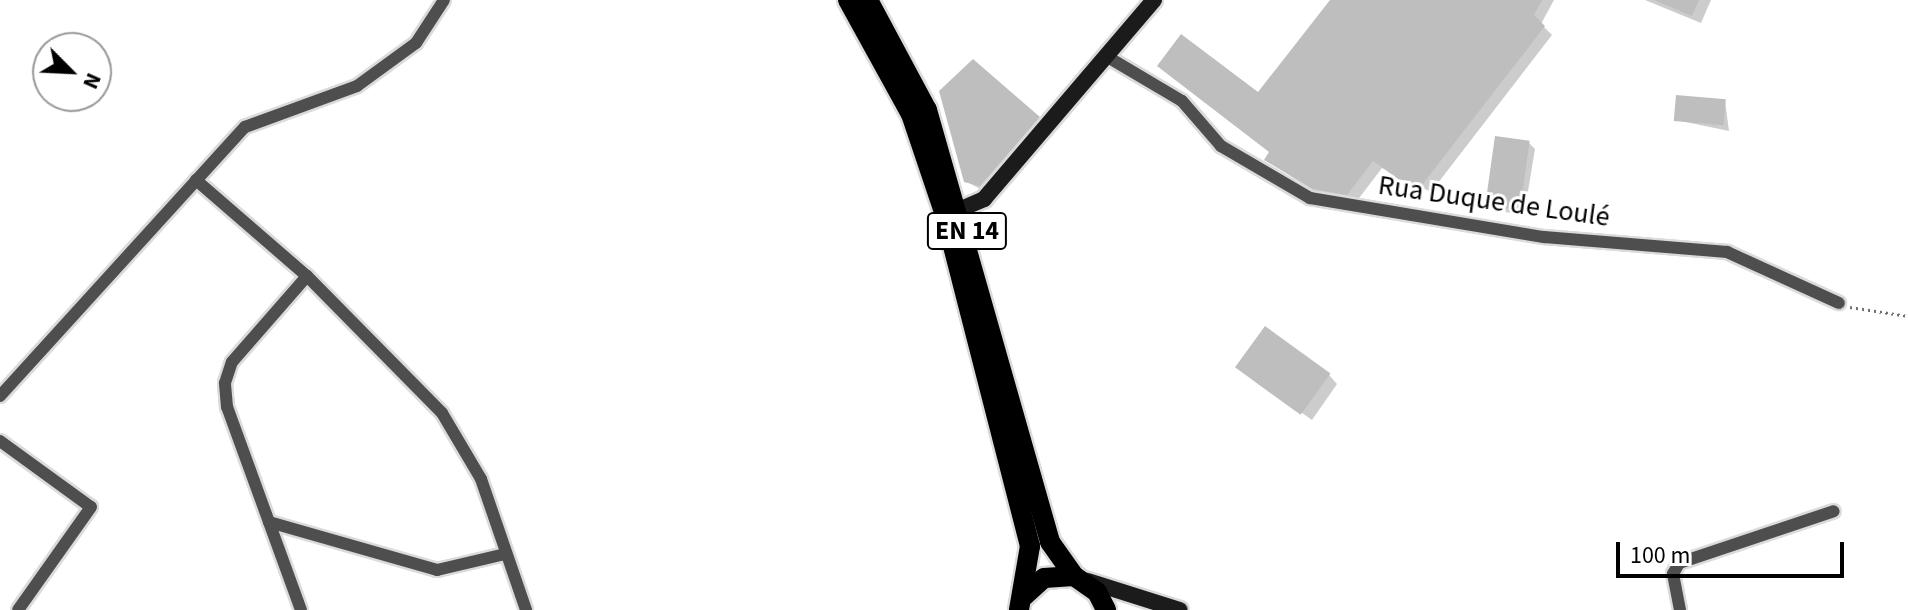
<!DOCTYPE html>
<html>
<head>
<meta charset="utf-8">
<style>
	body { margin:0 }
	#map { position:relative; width:1908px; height:610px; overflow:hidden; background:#fff; font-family:"Source Sans 3",sans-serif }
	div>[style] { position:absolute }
	.shadow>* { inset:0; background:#0003 }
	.building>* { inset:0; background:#bebebe; transform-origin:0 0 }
	.path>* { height:3px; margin-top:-1.5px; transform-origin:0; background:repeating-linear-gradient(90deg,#707070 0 2px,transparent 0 6px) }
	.roads { filter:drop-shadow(2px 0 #dbdbdb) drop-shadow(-2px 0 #dbdbdb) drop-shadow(0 2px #dbdbdb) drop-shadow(0 -2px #dbdbdb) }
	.street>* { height:12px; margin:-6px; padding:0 6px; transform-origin:6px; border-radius:6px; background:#4e4e4e }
	.secondary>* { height:16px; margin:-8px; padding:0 8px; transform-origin:8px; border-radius:8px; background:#1b1b1b }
	.primary>* { height:20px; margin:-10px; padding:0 10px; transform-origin:10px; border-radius:10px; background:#000 }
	span { translate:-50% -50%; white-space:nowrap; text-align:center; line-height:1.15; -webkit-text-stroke:6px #fff; paint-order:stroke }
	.shield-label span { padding:2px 6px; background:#fff; border:2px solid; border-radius:6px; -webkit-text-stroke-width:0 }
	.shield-label { font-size:26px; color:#000; font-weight:700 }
	.street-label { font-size:28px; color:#000 }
	.north { position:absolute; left:32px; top:32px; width:80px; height:80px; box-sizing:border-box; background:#fff; border:2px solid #999; border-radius:50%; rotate:114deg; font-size:22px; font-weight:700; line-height:32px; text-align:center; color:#000 }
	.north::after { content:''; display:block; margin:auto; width:28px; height:36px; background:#000; clip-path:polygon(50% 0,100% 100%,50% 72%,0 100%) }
	.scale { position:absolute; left:1616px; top:542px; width:228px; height:36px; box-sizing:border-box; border:4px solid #000; border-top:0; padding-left:10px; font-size:24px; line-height:28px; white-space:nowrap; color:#000; -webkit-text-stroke:6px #fff; paint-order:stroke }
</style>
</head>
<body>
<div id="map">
	<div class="shadow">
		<div style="clip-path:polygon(1333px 0,1554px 0,1541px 24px,1552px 35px,1431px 192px,1382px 168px,1356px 202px,1323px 197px,1266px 160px,1271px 153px,1258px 95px)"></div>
		<div style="clip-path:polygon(1645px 0,1711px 0,1701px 23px)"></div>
		<div style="clip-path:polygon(1725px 101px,1729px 131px,1676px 120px)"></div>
		<div style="clip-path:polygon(1039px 118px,1047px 126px,988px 193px,965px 181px)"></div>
		<div style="clip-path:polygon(1529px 143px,1535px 149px,1524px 215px,1493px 210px,1487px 204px)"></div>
		<div style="clip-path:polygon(1237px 367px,1329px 375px,1337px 384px,1312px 420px)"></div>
	</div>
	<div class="building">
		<div style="clip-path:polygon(1330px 0,1542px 0,1534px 15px,1545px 26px,1422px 185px,1401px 181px,1373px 161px,1347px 195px,1313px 189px,1264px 160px,1269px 152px,1157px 66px,1181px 34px,1258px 92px)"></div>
		<div style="clip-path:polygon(1654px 0,1699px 0,1692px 16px)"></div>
		<div style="clip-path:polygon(973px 59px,1040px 117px,980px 186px,964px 182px,939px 91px)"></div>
		<div style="left:1676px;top:95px;width:50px;height:26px;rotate:5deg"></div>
		<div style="left:1495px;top:136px;width:35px;height:70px;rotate:8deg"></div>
		<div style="left:1265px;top:326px;width:81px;height:51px;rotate:36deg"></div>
	</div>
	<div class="path">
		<div style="left:1850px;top:307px;width:59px;rotate:8.8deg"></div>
	</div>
	<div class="roads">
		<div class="street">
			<div style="left:1106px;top:56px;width:88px;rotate:30.6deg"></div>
			<div style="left:1182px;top:101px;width:60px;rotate:49.1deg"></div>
			<div style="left:1221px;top:146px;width:103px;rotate:30.3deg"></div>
			<div style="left:1310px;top:198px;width:237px;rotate:9.5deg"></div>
			<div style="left:1544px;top:237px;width:184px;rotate:4.7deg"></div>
			<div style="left:1727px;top:252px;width:123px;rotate:24.5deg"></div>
			<div style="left:196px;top:180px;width:147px;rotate:40.9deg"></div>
			<div style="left:307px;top:276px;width:192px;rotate:45.4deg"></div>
			<div style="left:442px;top:413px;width:77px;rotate:59.4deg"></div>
			<div style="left:481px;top:479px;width:139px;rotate:71deg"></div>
			<div style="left:0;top:396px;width:364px;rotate:-47.7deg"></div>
			<div style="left:245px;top:127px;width:119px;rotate:-20.1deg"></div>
			<div style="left:357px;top:86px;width:73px;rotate:-36.1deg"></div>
			<div style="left:416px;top:43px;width:51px;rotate:-56.9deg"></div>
			<div style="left:0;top:441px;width:112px;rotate:36deg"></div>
			<div style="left:91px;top:507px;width:126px;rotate:125.3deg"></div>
			<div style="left:269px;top:522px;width:175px;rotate:15.9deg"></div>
			<div style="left:437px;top:570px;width:70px;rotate:-13.2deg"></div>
			<div style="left:301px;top:610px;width:216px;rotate:-110deg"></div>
			<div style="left:227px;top:407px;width:24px;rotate:-95deg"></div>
			<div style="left:225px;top:383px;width:22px;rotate:-72deg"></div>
			<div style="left:232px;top:362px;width:114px;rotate:-48.9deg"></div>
			<div style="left:1680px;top:610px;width:37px;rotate:-101deg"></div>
			<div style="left:1673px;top:574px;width:13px;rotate:-61deg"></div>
			<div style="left:1679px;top:563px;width:163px;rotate:-18.5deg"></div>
		</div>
		<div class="secondary">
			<div style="left:961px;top:209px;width:25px;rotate:-23deg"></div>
			<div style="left:984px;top:199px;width:262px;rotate:-49.5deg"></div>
			<div style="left:1088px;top:581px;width:96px;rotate:17.5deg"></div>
		</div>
		<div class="primary">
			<div style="left:848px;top:0;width:130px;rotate:61.1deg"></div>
			<div style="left:911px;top:114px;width:107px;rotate:71.4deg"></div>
			<div style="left:945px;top:215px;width:342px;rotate:75.6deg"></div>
			<div style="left:1030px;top:546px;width:65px;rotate:99.8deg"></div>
			<div style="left:868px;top:0;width:125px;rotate:61.8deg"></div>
			<div style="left:927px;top:110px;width:449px;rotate:74.1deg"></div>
			<div style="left:1050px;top:542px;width:42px;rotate:54.8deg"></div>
			<div style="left:1024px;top:596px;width:27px;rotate:-42deg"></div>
			<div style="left:1044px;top:578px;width:30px;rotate:-4deg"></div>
			<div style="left:1074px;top:576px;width:28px;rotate:35deg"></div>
			<div style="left:1097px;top:592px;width:20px;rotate:63deg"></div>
		</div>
	</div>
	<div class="shield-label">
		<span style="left:967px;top:231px">EN 14</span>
	</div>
	<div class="street-label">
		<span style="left:1494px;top:201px;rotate:8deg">Rua Duque de Loulé</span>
	</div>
	<div class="north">N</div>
	<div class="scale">100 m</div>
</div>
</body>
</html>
